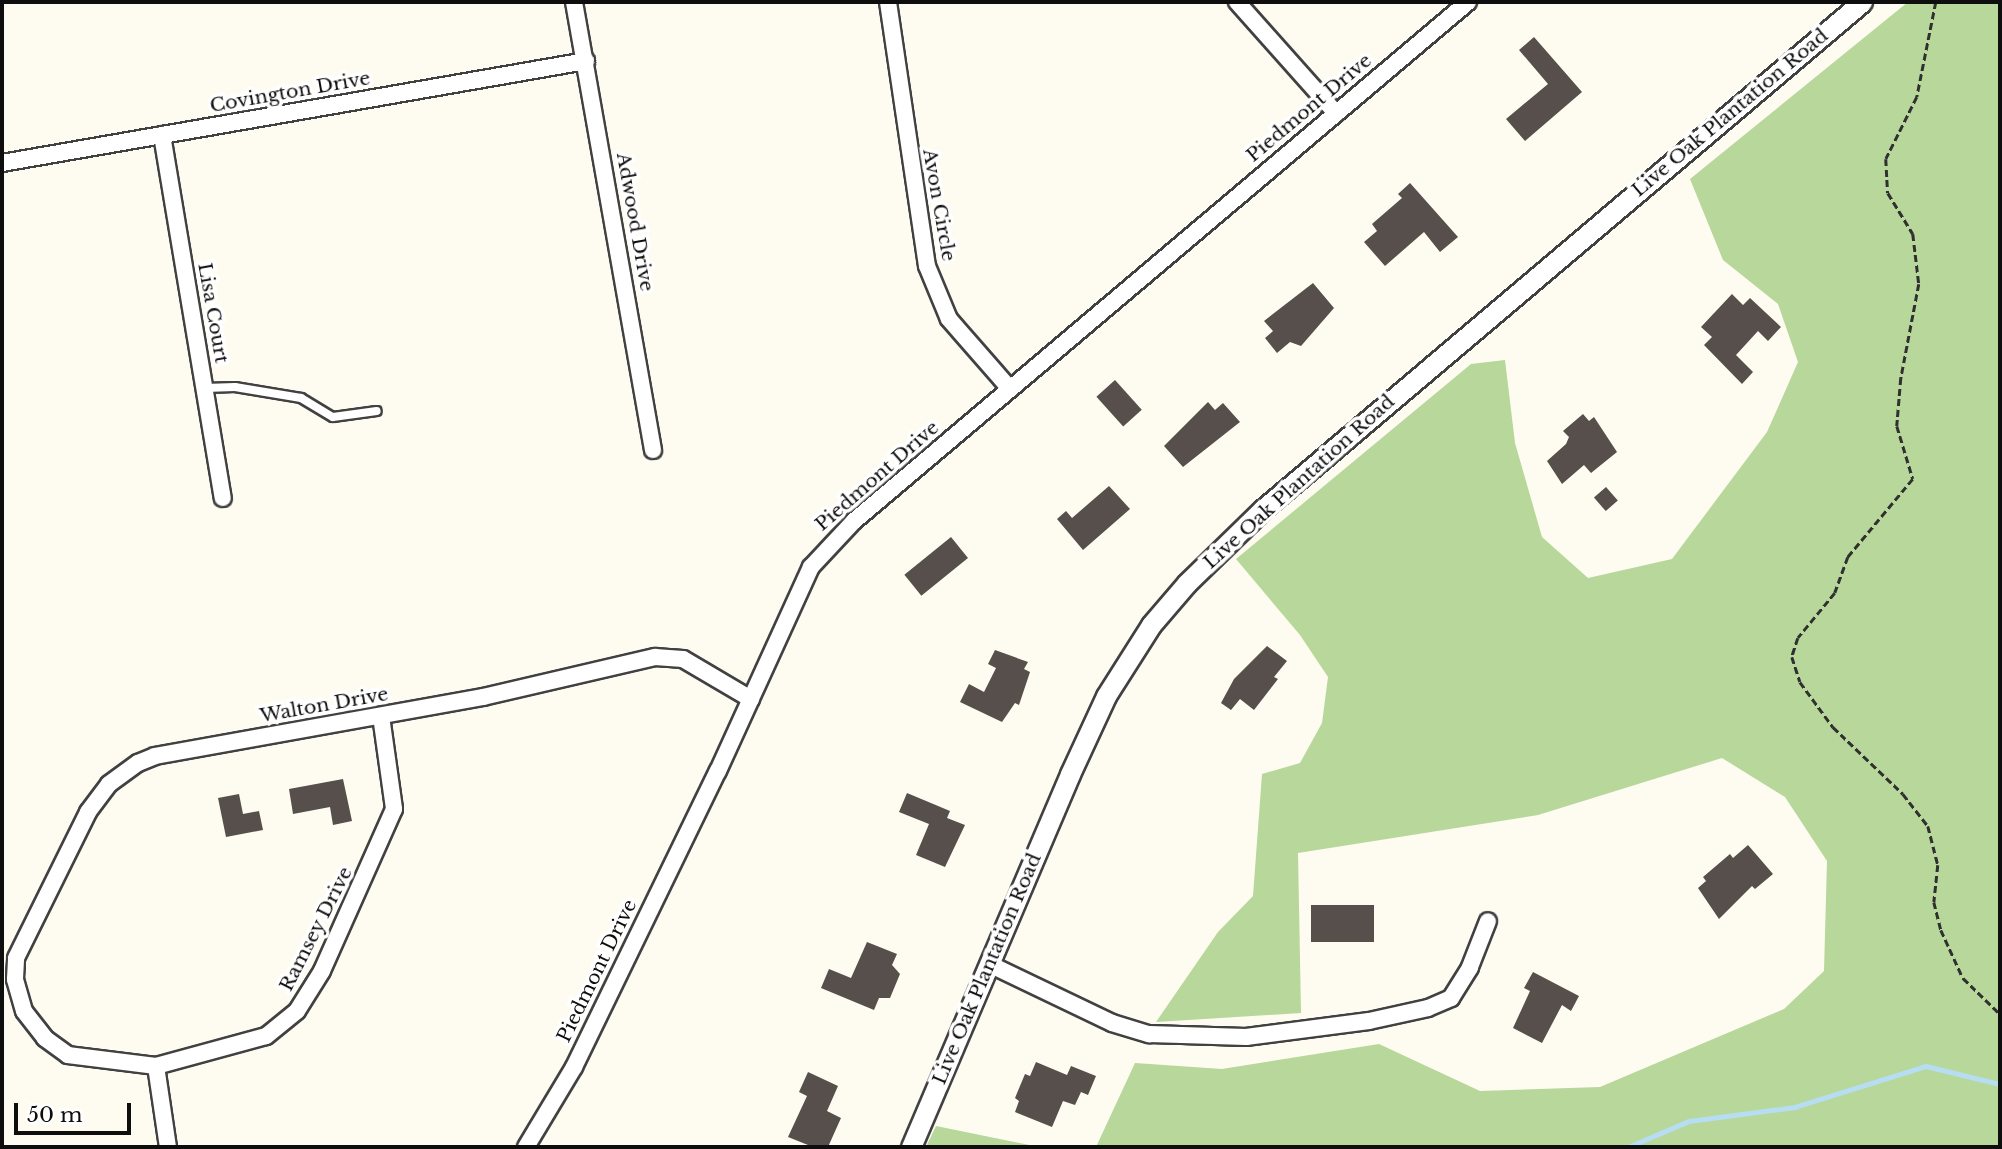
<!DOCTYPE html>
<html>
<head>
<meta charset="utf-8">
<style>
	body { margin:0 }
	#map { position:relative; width:2002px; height:1149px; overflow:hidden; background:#fefbf0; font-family:"Libre Baskerville",serif }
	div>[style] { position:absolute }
	.forest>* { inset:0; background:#b7d79b }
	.stream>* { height:4.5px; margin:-2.25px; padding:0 2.25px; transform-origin:2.25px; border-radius:2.25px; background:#b7ddf3 }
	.building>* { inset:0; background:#564f4b; transform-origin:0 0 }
	.path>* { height:2.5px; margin-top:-1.25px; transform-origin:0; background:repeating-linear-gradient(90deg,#303030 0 7px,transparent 0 10.5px) }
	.roads { filter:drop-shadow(2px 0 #414141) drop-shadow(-2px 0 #414141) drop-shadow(0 2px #414141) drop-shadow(0 -2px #414141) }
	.service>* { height:8px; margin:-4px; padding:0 4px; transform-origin:4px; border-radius:4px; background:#fff }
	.minor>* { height:16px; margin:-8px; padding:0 8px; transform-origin:8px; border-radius:8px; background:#fff }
	.tertiary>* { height:19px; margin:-9.5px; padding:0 9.5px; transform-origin:9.5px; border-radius:9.5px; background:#fff }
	span { translate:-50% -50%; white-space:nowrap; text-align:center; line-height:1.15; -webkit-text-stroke:7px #fff; paint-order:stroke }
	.street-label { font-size:19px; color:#0e0e0e }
	.frame { position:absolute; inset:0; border:4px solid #0e0e0e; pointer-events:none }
	.scale { position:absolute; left:14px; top:1103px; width:117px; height:32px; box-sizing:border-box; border:4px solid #0e0e0e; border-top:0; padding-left:9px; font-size:21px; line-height:24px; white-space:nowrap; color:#0e0e0e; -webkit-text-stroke:5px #fff; paint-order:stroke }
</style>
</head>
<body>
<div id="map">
	<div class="forest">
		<div style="clip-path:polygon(1908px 2px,2000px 2px,2000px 1147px,1096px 1147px,1135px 1063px,1222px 1069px,1379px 1044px,1480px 1091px,1600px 1087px,1784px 1009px,1824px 971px,1827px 861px,1785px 797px,1722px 758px,1538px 815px,1298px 853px,1301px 1013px,1156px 1022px,1218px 932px,1253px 896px,1262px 774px,1300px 763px,1322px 723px,1328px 677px,1300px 635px,1236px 559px,1471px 364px,1505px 360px,1515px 443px,1542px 537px,1588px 578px,1672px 559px,1767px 432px,1798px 362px,1778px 304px,1723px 260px,1690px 179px)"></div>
		<div style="clip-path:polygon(936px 1126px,1039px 1147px,926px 1147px)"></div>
	</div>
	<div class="stream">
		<div style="left:1628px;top:1147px;width:66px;rotate:-23.1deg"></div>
		<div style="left:1689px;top:1121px;width:107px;rotate:-7.5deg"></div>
		<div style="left:1795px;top:1107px;width:137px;rotate:-17.4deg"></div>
		<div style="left:1926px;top:1066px;width:76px;rotate:13.7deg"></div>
	</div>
	<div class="building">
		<div style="clip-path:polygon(1534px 37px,1582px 92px,1525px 141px,1506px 119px,1548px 84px,1519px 50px)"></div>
		<div style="clip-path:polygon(1410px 183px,1458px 237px,1440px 252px,1424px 232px,1385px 266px,1364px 242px,1377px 231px,1372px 224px,1402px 198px,1398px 194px)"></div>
		<div style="clip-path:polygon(1313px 283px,1334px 308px,1301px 346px,1290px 342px,1277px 353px,1265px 338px,1273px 331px,1264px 321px)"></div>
		<div style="clip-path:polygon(1732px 294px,1743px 305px,1750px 298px,1781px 327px,1768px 341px,1758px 331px,1736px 355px,1753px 372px,1742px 384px,1704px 345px,1712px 337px,1701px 327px)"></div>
		<div style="left:1115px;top:380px;width:40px;height:25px;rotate:48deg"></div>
		<div style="clip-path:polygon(1208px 402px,1215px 410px,1223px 403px,1240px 422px,1183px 467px,1164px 446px)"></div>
		<div style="clip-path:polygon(1583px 414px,1589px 421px,1594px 417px,1617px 452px,1591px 473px,1584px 465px,1562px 484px,1547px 461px,1566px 444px,1569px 437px,1563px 431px)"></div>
		<div style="clip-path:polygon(1109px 486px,1130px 509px,1083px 550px,1057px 519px,1066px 511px,1072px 518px)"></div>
		<div style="left:1606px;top:487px;width:18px;height:16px;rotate:49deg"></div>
		<div style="left:951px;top:537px;width:27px;height:60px;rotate:51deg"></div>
		<div style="clip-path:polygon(1267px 646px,1287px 661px,1274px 677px,1278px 679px,1254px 710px,1240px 699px,1231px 710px,1221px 703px,1234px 679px)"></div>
		<div style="clip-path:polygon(995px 650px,1028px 662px,1024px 669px,1030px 672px,1019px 705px,1015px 703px,1002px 722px,960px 702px,969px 684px,984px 692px,996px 668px,988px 664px)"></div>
		<div style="clip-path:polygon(343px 779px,352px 821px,333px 825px,330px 807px,293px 814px,289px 789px)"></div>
		<div style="clip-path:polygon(907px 793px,950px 811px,947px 818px,965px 825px,945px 867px,916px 855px,929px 824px,899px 812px)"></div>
		<div style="clip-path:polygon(239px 794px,243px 814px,259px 811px,263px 830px,226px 837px,218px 798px)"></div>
		<div style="clip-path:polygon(1748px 845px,1773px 874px,1755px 889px,1752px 886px,1719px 919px,1698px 888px,1706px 881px,1703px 877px,1730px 854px,1733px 858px)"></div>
		<div style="left:1374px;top:905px;width:37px;height:63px;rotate:90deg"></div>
		<div style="clip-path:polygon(867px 942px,897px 954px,892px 965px,900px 974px,890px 998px,879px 998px,874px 1010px,821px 988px,829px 969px,851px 978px)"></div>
		<div style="clip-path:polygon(1533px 972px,1579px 996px,1571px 1011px,1562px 1005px,1542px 1043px,1513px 1028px,1530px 991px,1524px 988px)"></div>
		<div style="clip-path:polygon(1036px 1062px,1067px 1075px,1071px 1066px,1096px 1076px,1088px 1095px,1081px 1092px,1075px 1105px,1063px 1101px,1052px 1127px,1015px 1112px,1019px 1101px,1015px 1098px,1025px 1074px,1030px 1076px)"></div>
		<div style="clip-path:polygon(808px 1072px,838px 1086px,827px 1111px,841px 1118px,828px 1147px,813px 1147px,788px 1137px,807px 1096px,799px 1092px)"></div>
	</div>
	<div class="path">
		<div style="left:1936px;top:2px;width:97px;rotate:101.3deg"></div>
		<div style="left:1917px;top:97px;width:69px;rotate:116.6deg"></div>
		<div style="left:1886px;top:159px;width:34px;rotate:87deg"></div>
		<div style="left:1888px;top:193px;width:48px;rotate:58.6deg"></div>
		<div style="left:1913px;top:234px;width:50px;rotate:83.2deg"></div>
		<div style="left:1919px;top:284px;width:96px;rotate:100.8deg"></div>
		<div style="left:1901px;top:378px;width:48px;rotate:94.8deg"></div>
		<div style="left:1897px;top:426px;width:55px;rotate:73.2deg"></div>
		<div style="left:1913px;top:479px;width:102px;rotate:129.8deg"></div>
		<div style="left:1848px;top:557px;width:38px;rotate:110deg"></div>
		<div style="left:1835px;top:593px;width:58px;rotate:129.4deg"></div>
		<div style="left:1798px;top:638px;width:20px;rotate:108deg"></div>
		<div style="left:1792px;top:657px;width:26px;rotate:72deg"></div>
		<div style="left:1800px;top:682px;width:56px;rotate:53.7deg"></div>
		<div style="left:1833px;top:727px;width:97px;rotate:43.7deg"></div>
		<div style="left:1903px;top:794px;width:41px;rotate:52deg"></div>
		<div style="left:1928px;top:826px;width:40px;rotate:75.6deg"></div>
		<div style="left:1938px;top:865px;width:37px;rotate:96deg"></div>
		<div style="left:1934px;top:902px;width:29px;rotate:76deg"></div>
		<div style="left:1941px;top:930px;width:53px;rotate:65.4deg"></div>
		<div style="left:1963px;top:978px;width:52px;rotate:44.2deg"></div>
	</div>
	<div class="roads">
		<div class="service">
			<div style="left:205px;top:388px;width:30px;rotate:-2deg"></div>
			<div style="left:235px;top:387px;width:67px;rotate:9.5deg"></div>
			<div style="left:301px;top:398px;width:37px;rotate:31deg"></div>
			<div style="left:333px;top:417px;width:44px;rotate:-7.8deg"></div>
		</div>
		<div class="minor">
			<div style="left:574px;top:2px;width:455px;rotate:80deg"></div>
			<div style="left:888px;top:2px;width:267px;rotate:81.6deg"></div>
			<div style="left:927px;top:266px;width:57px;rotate:67.5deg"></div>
			<div style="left:949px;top:319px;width:93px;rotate:48.9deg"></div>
			<div style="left:1237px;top:2px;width:149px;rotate:48.3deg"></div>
			<div style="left:162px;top:135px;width:368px;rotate:80.5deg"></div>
			<div style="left:2px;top:163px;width:593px;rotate:-9.91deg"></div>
			<div style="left:381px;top:716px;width:94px;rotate:82deg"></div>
			<div style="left:394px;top:809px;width:177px;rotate:114deg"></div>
			<div style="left:322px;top:971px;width:47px;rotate:122deg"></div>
			<div style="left:297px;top:1011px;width:40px;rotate:141deg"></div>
			<div style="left:266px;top:1036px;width:114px;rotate:164.7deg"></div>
			<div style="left:156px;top:1066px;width:89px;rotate:-172.9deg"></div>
			<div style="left:68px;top:1055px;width:29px;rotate:-144deg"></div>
			<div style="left:45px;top:1038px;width:34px;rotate:-128deg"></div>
			<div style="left:24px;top:1011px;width:33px;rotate:-106deg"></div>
			<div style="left:15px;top:979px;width:21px;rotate:-87deg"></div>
			<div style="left:16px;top:958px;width:163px;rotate:-63.7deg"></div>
			<div style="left:88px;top:812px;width:35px;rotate:-53deg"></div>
			<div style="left:109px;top:784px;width:36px;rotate:-36deg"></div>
			<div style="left:138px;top:763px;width:18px;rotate:-22deg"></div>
			<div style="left:155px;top:756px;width:333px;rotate:-10.2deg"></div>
			<div style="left:483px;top:697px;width:177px;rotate:-13.1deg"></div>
			<div style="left:655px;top:657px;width:28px;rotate:4deg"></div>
			<div style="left:683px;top:659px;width:79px;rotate:30.5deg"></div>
			<div style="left:989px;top:964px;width:136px;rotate:25.6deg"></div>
			<div style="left:1112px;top:1023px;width:39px;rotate:17deg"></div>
			<div style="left:1149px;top:1034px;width:97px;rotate:1.8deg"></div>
			<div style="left:1246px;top:1037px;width:124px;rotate:-7.4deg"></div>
			<div style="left:1369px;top:1021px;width:60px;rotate:-12.4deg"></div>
			<div style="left:1428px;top:1008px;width:25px;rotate:-23deg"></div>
			<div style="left:1451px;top:998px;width:36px;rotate:-58deg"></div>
			<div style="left:1470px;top:967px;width:49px;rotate:-68.6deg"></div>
			<div style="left:156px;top:1066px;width:82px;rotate:81.6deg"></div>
			<div style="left:526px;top:1147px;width:93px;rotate:-59deg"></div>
			<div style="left:574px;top:1067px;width:329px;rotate:-64.1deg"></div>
			<div style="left:718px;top:771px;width:224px;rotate:-65.5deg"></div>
			<div style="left:811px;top:567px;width:63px;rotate:-46.9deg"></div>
			<div style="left:854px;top:521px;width:804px;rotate:-40.21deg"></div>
		</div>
		<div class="tertiary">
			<div style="left:911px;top:1147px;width:405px;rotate:-66.9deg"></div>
			<div style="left:1070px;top:774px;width:86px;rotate:-65.2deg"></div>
			<div style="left:1106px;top:696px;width:84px;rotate:-57.6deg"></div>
			<div style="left:1151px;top:625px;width:55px;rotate:-49.4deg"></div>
			<div style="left:1187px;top:583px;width:105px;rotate:-44.2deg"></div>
			<div style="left:1262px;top:510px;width:786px;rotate:-40.25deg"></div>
		</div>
	</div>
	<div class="street-label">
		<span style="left:290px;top:92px;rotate:-10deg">Covington Drive</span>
		<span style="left:1309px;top:108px;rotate:-40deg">Piedmont Drive</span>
		<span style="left:1730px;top:113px;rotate:-40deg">Live Oak Plantation Road</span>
		<span style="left:939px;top:205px;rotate:80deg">Avon Circle</span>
		<span style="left:635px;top:222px;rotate:80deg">Adwood Drive</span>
		<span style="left:213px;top:313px;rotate:80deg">Lisa Court</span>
		<span style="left:877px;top:476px;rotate:-41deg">Piedmont Drive</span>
		<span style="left:1299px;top:482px;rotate:-42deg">Live Oak Plantation Road</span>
		<span style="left:324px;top:705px;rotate:-10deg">Walton Drive</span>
		<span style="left:316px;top:929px;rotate:-63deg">Ramsey Drive</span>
		<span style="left:987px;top:969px;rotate:-67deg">Live Oak Plantation Road</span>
		<span style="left:597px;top:971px;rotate:-64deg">Piedmont Drive</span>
	</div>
	<div class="frame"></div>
	<div class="scale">50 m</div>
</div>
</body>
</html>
